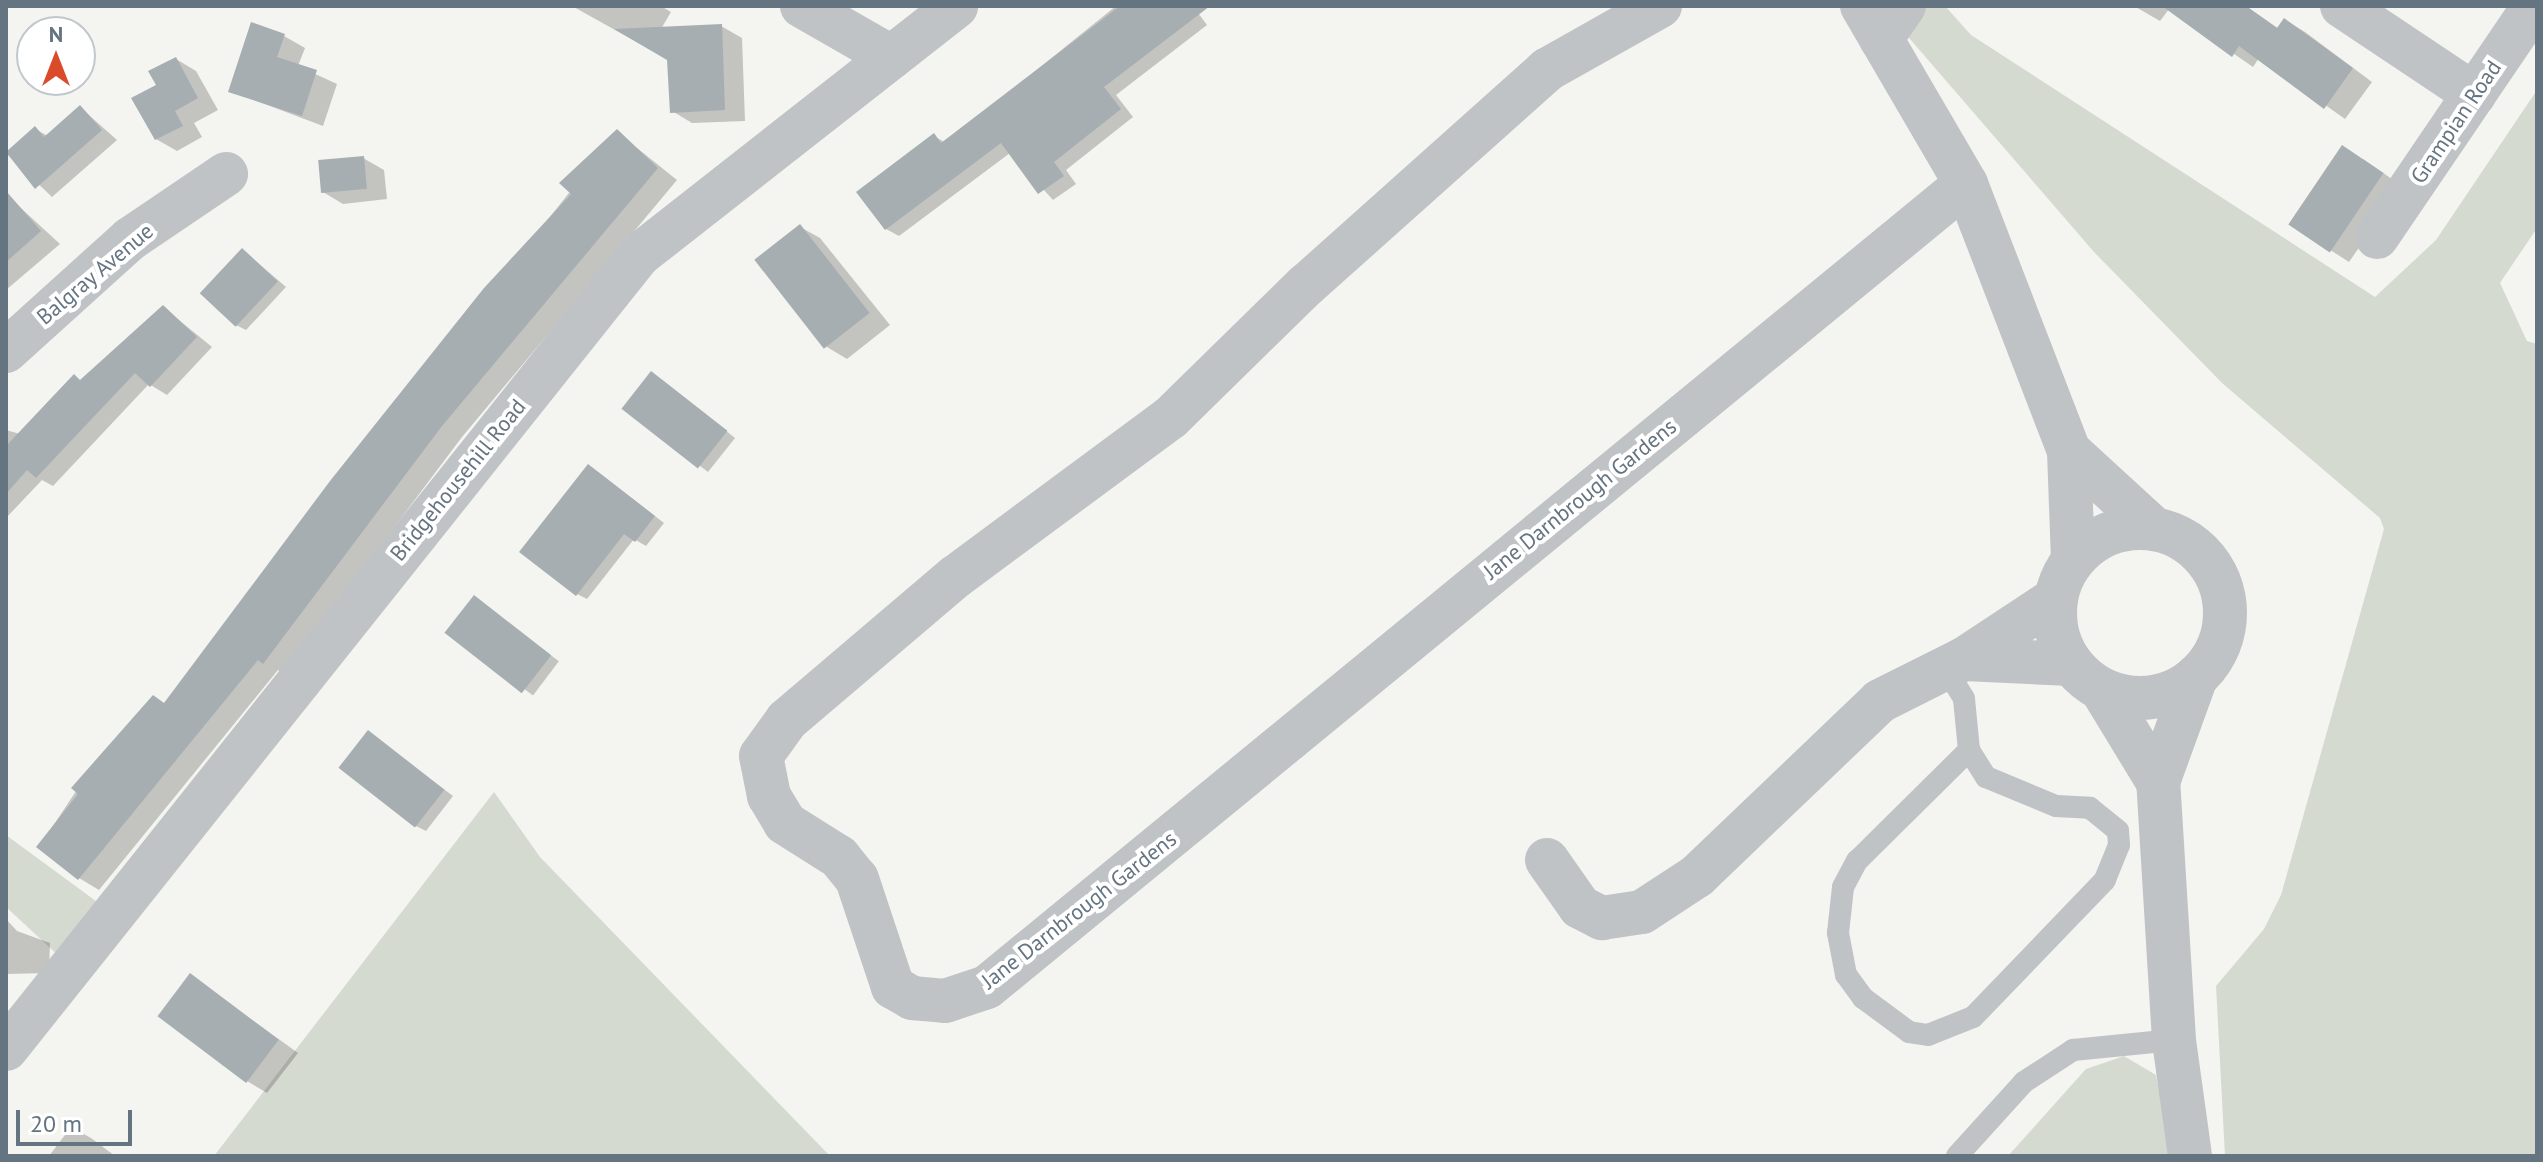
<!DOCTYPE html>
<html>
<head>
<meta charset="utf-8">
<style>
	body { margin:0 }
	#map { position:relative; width:2543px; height:1162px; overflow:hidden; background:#f4f4f0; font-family:"PT Sans",sans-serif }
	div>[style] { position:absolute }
	.green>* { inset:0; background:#d5dad1 }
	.shadow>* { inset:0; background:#0003; transform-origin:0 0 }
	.building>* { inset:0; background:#a6aeb2; transform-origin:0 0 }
	.lane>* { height:22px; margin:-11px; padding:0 11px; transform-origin:11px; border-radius:11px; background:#bfc3c6 }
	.street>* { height:44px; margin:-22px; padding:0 22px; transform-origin:22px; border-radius:22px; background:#bfc3c6 }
	.street>.ring { margin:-22px; padding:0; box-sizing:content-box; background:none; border:44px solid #bfc3c6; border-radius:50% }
	span { translate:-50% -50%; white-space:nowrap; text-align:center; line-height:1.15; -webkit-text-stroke:8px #fff; paint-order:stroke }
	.street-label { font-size:22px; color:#647480 }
	.frame { position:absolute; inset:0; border:8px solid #647480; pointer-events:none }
	.north { position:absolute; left:16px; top:16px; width:80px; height:80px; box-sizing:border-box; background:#fff; border:2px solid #c1c7cc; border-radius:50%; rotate:0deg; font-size:22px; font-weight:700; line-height:32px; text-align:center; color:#647480 }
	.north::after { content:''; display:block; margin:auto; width:28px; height:36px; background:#da4c29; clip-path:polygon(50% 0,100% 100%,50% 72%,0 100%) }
	.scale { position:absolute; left:16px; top:1110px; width:116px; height:36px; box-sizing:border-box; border:4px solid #647480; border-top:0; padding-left:10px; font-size:24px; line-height:28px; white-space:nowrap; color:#647480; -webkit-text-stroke:6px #fff; paint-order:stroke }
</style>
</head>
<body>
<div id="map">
	<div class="green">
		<div style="clip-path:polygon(1922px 6px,1945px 6px,1971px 35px,2375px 297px,2436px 240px,2537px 90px,2537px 228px,2500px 283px,2527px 341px,2537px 344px,2537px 1156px,2225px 1156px,2216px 986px,2264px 929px,2281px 895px,2384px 529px,2380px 518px,2222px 383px,2094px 252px,1903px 31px)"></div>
		<div style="clip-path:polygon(494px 792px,540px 857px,830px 1156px,214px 1156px)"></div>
		<div style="clip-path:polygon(6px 835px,104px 907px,61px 958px,6px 907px)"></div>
		<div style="clip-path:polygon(2124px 1056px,2156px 1075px,2172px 1156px,2008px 1156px,2086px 1069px)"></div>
	</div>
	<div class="shadow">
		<div style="clip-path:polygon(572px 6px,661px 6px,671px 12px,661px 29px,721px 26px,742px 38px,745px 121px,692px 123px,672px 111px,669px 60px)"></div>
		<div style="clip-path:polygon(1116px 6px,1193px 6px,1207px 25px,1116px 95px,1133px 117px,1066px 170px,1076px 184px,1053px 200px,1010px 153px,899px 236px,886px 229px,934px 136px,946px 143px)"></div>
		<div style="clip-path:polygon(2134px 6px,2246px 6px,2279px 29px,2285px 20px,2305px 32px,2372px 82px,2345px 119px,2259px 58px,2253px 67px,2169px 9px,2160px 21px)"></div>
		<div style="clip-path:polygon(284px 36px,305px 48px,298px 66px,337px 84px,323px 126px,230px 91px)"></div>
		<div style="clip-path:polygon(176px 59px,196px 71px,218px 110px,194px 123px,202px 137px,177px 151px,156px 139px,158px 86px)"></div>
		<div style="clip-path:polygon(81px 108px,117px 140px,52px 197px,7px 154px,35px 129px,48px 136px)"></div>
		<div style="clip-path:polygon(617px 132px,677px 180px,462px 437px,284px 674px,278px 670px,99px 890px,79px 878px,39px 847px,96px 761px,165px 705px)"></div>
		<div style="clip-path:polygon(363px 158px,384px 170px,387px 199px,343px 204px,323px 192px)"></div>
		<div style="clip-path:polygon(2363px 159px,2402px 186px,2349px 262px,2290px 224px)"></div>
		<div style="clip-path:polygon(11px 199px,60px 244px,6px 290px,6px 202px)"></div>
		<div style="clip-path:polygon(800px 227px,820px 238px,890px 325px,847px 359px,827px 347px)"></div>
		<div style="clip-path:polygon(243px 250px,286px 287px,246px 330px,236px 325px)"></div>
		<div style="clip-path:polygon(163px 307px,212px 347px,167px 395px,149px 384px,53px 486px,42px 480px,6px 518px,6px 430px,20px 434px)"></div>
		<div style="clip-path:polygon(661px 379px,735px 438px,708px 472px,624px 408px)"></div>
		<div style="clip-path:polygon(598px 472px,664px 523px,646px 546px,634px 539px,587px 599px,577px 594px)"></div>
		<div style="left:475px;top:598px;width:105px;height:43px;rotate:37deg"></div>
		<div style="clip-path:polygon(369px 733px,453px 796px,426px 831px,416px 826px)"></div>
		<div style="clip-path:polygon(6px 919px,17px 931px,50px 943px,49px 973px,6px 974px)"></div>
		<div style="clip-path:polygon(191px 976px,298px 1053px,267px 1093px,247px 1081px)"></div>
		<div style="clip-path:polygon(71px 1127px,91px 1138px,115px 1156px,49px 1156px)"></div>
	</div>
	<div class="building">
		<div style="clip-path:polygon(1120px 6px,1210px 6px,1104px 87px,1121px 109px,1054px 162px,1064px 176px,1038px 194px,1001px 143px,885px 230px,856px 192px,934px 133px,941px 143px)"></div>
		<div style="clip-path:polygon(2162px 6px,2246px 6px,2277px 28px,2284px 18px,2353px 68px,2324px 109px,2239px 46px,2232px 57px)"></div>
		<div style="clip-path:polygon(251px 22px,285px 34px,277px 57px,317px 70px,302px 116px,228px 92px)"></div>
		<div style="clip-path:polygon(722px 24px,725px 110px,670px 113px,667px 60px,614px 29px)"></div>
		<div style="clip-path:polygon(176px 57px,198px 98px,175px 111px,183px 126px,155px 140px,131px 98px,156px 85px,148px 71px)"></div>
		<div style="clip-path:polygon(80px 105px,102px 130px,35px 189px,6px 152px,35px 126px,44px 137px)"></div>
		<div style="clip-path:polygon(617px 129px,658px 168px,442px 426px,263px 664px,258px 660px,78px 880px,36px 847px,78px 794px,71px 788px,153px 695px,164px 703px,330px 481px,484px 288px,571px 194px,559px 183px)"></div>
		<div style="left:2342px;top:145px;width:50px;height:96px;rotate:34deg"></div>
		<div style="left:364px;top:156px;width:33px;height:46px;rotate:85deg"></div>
		<div style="clip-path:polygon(6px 191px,41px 231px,6px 262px)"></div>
		<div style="left:800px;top:224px;width:113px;height:58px;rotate:52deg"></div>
		<div style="left:242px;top:248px;width:49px;height:62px;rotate:43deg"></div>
		<div style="clip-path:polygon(163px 305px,197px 337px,150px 387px,135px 373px,36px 478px,27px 470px,6px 494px,6px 446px,74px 374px,80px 380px)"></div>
		<div style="left:651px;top:371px;width:97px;height:48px;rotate:38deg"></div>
		<div style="clip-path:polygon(588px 464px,655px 516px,635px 542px,624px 534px,576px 596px,519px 552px)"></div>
		<div style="left:474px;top:595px;width:98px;height:48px;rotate:38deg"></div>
		<div style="left:368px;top:730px;width:97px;height:48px;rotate:38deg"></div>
		<div style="left:190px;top:973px;width:111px;height:54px;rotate:37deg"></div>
	</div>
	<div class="lane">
		<div style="left:1945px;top:668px;width:36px;rotate:58deg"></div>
		<div style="left:1964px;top:699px;width:51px;rotate:84.4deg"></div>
		<div style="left:1969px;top:750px;width:32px;rotate:58deg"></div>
		<div style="left:1986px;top:777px;width:76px;rotate:22.5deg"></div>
		<div style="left:2056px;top:806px;width:34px;rotate:3deg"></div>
		<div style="left:2090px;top:808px;width:36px;rotate:39deg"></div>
		<div style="left:2118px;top:831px;width:14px;rotate:86deg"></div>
		<div style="left:2119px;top:845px;width:38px;rotate:112deg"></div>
		<div style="left:2105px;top:880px;width:190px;rotate:133.9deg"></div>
		<div style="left:1973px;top:1017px;width:48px;rotate:158.2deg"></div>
		<div style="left:1928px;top:1035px;width:19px;rotate:-171deg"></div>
		<div style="left:1909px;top:1032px;width:57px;rotate:-143.5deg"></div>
		<div style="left:1863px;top:998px;width:29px;rotate:-126deg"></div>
		<div style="left:1846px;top:975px;width:43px;rotate:-100.8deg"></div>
		<div style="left:1838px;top:933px;width:46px;rotate:-83.8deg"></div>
		<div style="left:1843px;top:887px;width:30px;rotate:-62deg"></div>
		<div style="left:1857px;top:861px;width:158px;rotate:-44.7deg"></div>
		<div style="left:1957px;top:1156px;width:100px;rotate:-47.8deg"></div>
		<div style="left:2024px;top:1082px;width:59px;rotate:-33.1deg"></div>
		<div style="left:2073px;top:1050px;width:101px;rotate:-5.7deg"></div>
	</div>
	<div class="street">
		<div style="left:802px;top:6px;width:103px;rotate:29.8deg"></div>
		<div style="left:1660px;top:6px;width:129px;rotate:150.6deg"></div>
		<div style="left:1548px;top:69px;width:324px;rotate:138.2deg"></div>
		<div style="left:1306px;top:285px;width:190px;rotate:135.6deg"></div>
		<div style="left:1170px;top:418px;width:267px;rotate:143.5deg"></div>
		<div style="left:955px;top:577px;width:221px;rotate:139.6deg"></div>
		<div style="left:787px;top:720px;width:44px;rotate:125.8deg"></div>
		<div style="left:761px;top:756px;width:41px;rotate:78.7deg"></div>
		<div style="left:769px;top:796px;width:31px;rotate:59deg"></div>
		<div style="left:785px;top:823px;width:64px;rotate:32.2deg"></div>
		<div style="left:839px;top:857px;width:28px;rotate:51deg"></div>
		<div style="left:857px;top:879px;width:114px;rotate:71.6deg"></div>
		<div style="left:893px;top:987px;width:22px;rotate:30deg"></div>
		<div style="left:912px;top:998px;width:33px;rotate:5deg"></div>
		<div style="left:945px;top:1001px;width:44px;rotate:-18.4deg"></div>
		<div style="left:987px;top:987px;width:1266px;rotate:-39.36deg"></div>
		<div style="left:1862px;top:6px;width:206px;rotate:59.7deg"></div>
		<div style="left:1966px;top:184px;width:286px;rotate:68.9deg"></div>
		<div style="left:2069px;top:451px;width:108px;rotate:87.9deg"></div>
		<div style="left:2342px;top:6px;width:159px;rotate:33.7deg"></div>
		<div style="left:1881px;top:39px;width:40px;rotate:-55.1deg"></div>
		<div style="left:2377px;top:237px;width:279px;rotate:-55.8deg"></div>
		<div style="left:6px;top:351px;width:167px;rotate:-42.1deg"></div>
		<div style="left:130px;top:239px;width:116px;rotate:-34.1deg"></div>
		<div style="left:2069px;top:451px;width:114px;rotate:42.5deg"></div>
		<div class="ring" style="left:2055px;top:528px;width:126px;height:126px"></div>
		<div style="left:1964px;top:659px;width:106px;rotate:2.7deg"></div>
		<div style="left:2102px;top:690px;width:108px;rotate:58.7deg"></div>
		<div style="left:1547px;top:860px;width:57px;rotate:54.9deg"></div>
		<div style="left:1580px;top:907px;width:25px;rotate:27deg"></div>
		<div style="left:1602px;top:918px;width:40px;rotate:-8.5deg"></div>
		<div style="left:1642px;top:912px;width:66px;rotate:-33.2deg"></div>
		<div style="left:1697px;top:876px;width:253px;rotate:-43.7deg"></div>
		<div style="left:1880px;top:701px;width:94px;rotate:-26.6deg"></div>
		<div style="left:1964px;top:659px;width:109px;rotate:-33.4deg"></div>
		<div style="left:6px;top:1049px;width:1015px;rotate:-51.44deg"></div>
		<div style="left:639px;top:255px;width:403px;rotate:-38.1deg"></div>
		<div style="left:2190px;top:1156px;width:117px;rotate:-97.9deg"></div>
		<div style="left:2174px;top:1040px;width:258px;rotate:-93.5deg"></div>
		<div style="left:2158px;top:782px;width:112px;rotate:-70.1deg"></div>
	</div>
	<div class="street-label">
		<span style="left:2456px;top:122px;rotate:-56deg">Grampian Road</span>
		<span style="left:95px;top:274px;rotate:-40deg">Balgray Avenue</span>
		<span style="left:458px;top:480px;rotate:-51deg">Bridgehousehill Road</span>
		<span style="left:1580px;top:499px;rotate:-39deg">Jane Darnbrough Gardens</span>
		<span style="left:1079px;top:910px;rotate:-38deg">Jane Darnbrough Gardens</span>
	</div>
	<div class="frame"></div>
	<div class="north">N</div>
	<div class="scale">20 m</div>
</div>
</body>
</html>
